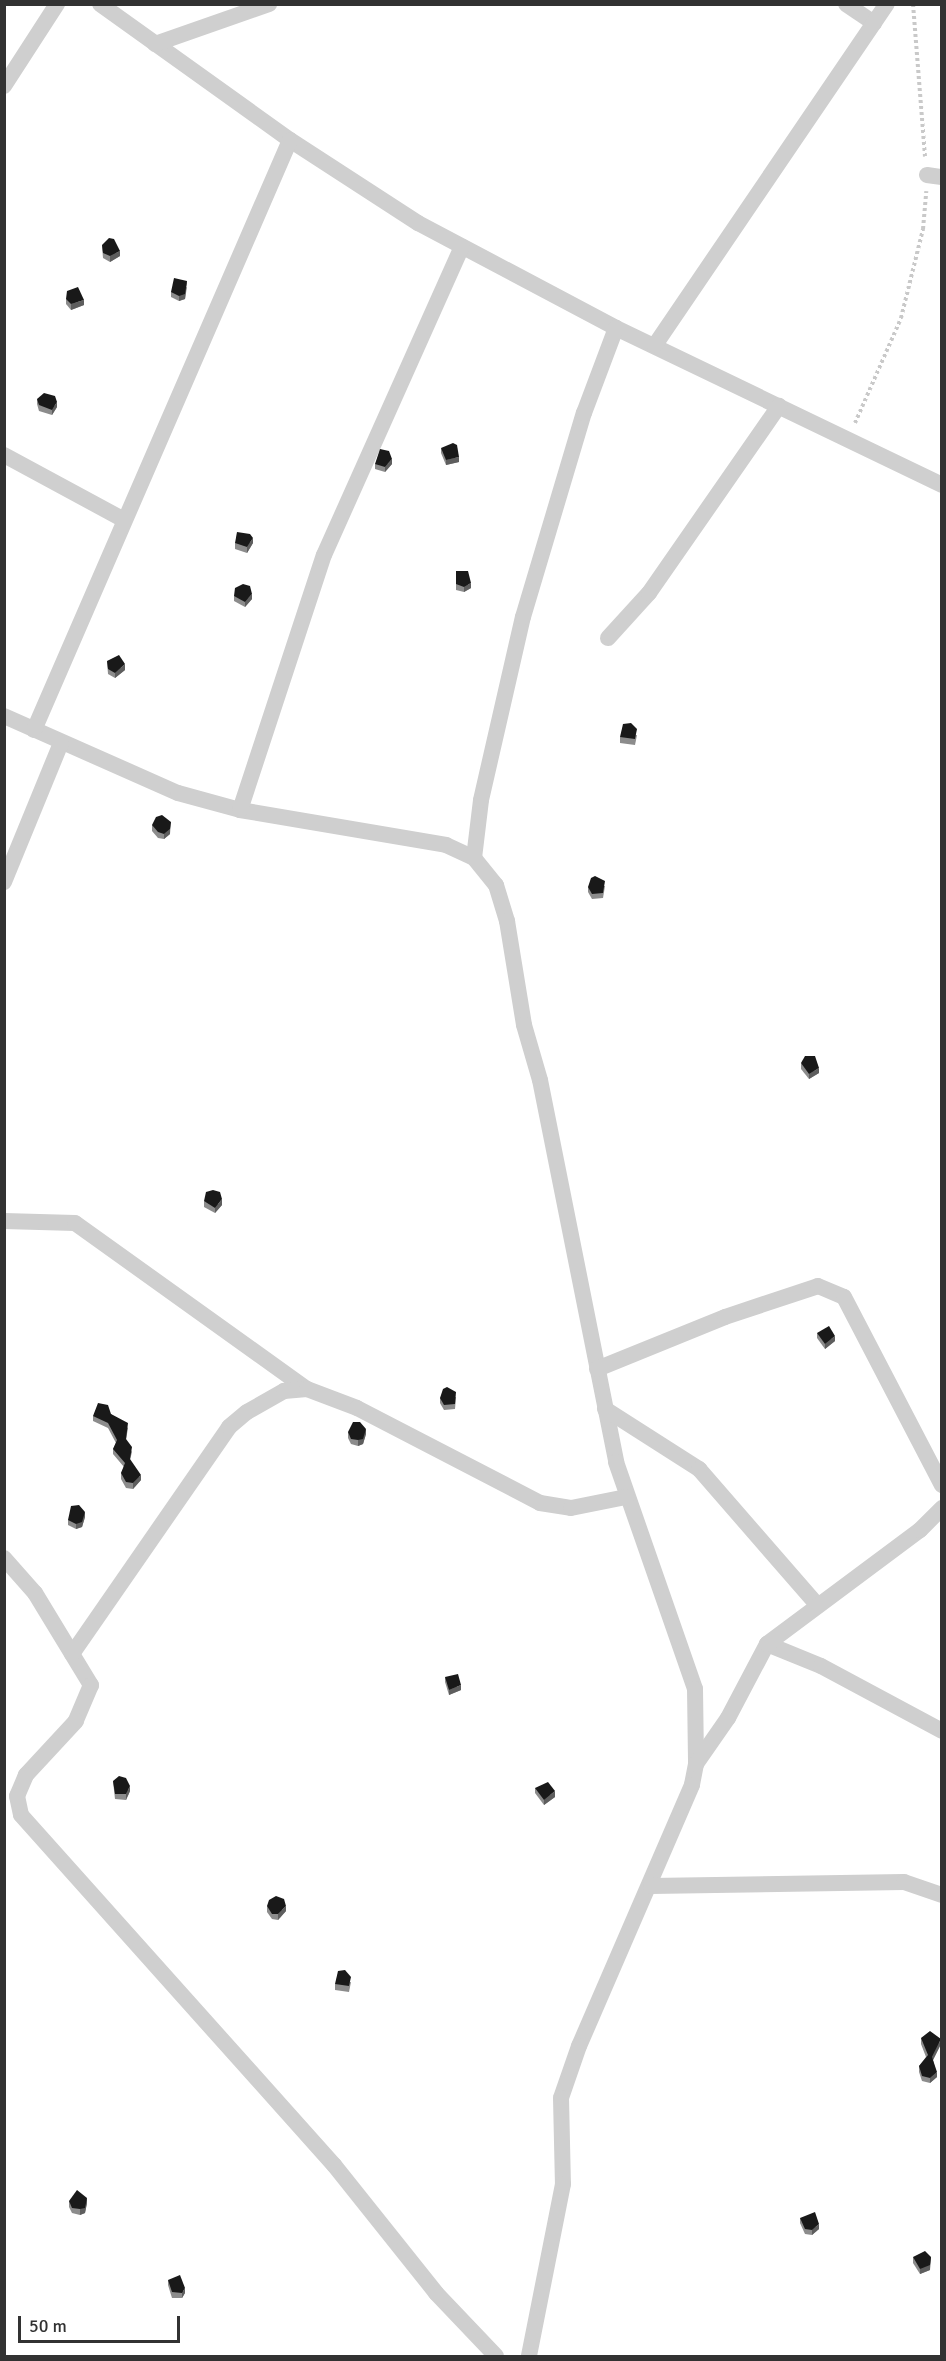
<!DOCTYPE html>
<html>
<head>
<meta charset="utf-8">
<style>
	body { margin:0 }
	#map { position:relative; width:946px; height:2361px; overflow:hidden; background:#fff; font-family:Signika,sans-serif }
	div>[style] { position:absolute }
	.path>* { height:4px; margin-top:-2px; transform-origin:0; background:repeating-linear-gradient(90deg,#c9c9c9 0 3px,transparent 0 6px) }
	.street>* { height:16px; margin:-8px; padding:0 8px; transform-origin:8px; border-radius:8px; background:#cfcfcf }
	.wall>* { inset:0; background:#8c8c8c }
	.shaded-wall>* { inset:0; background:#5e5e5e }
	.building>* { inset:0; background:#191919 }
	span { translate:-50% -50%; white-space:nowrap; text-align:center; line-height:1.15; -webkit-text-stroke:6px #fff; paint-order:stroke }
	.frame { position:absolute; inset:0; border:6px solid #323232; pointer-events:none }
	.scale { position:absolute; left:18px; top:2316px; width:162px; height:27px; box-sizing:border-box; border:3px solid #323232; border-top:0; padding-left:8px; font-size:18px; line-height:21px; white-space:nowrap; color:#323232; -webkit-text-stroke:4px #fff; paint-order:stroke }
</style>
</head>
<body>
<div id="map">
	<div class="path">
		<div style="left:913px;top:4px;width:153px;rotate:85.5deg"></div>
		<div style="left:855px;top:423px;width:115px;rotate:-66.3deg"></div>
		<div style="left:901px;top:318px;width:92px;rotate:-76.1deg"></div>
		<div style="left:923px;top:229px;width:38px;rotate:-85deg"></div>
	</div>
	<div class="street">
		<div style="left:100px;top:4px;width:234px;rotate:35.6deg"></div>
		<div style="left:290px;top:140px;width:153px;rotate:33deg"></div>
		<div style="left:418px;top:223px;width:224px;rotate:27.9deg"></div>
		<div style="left:616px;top:328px;width:362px;rotate:25.7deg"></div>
		<div style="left:846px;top:4px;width:34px;rotate:34deg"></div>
		<div style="left:155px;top:44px;width:121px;rotate:-19.3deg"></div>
		<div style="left:4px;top:86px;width:98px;rotate:-57.1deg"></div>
		<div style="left:927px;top:175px;width:15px;rotate:8deg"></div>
		<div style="left:655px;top:345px;width:412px;rotate:-55.8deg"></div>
		<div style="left:4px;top:455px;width:136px;rotate:28.4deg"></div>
		<div style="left:608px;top:638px;width:61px;rotate:-47.7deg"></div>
		<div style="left:649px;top:593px;width:228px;rotate:-55.2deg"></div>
		<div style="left:4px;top:716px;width:190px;rotate:23.9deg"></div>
		<div style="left:178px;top:793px;width:64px;rotate:15.3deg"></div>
		<div style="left:240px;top:810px;width:209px;rotate:9.6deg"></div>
		<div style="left:446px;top:845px;width:31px;rotate:25deg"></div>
		<div style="left:474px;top:858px;width:35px;rotate:51deg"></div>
		<div style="left:496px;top:885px;width:38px;rotate:73deg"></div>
		<div style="left:507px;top:921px;width:105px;rotate:80.7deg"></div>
		<div style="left:524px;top:1025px;width:57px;rotate:73.8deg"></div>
		<div style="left:540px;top:1080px;width:389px;rotate:78.7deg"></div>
		<div style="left:616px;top:1462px;width:240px;rotate:70.8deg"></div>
		<div style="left:695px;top:1689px;width:75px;rotate:89.2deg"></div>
		<div style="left:696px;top:1764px;width:21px;rotate:101deg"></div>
		<div style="left:692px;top:1785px;width:284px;rotate:113.4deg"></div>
		<div style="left:579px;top:2046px;width:55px;rotate:109.1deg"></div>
		<div style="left:561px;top:2098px;width:86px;rotate:88.7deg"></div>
		<div style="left:563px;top:2184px;width:175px;rotate:101.2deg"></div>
		<div style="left:34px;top:730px;width:643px;rotate:-66.54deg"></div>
		<div style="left:240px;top:810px;width:268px;rotate:-71.8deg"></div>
		<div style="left:324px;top:555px;width:338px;rotate:-65.9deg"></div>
		<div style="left:474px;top:858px;width:58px;rotate:-83.1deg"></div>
		<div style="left:481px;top:800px;width:188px;rotate:-77.1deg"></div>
		<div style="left:523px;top:617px;width:213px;rotate:-73.4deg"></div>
		<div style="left:584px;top:413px;width:91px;rotate:-69.4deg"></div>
		<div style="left:4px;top:882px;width:150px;rotate:-67.7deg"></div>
		<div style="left:4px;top:1221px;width:71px;rotate:1.6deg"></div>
		<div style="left:75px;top:1223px;width:285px;rotate:35.6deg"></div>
		<div style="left:597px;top:1369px;width:138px;rotate:-22.1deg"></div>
		<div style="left:725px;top:1317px;width:98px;rotate:-18.4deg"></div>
		<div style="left:818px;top:1286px;width:28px;rotate:23deg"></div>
		<div style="left:844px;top:1297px;width:212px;rotate:62.5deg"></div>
		<div style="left:605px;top:1409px;width:112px;rotate:32.6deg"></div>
		<div style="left:699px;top:1469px;width:181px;rotate:49deg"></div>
		<div style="left:4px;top:1558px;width:47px;rotate:48.5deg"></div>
		<div style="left:35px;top:1593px;width:108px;rotate:58.7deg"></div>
		<div style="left:91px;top:1685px;width:39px;rotate:113deg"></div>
		<div style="left:76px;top:1721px;width:74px;rotate:132.8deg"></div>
		<div style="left:26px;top:1775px;width:23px;rotate:113deg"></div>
		<div style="left:17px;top:1796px;width:19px;rotate:78deg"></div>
		<div style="left:21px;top:1815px;width:470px;rotate:48.2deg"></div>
		<div style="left:334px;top:2165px;width:164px;rotate:51.4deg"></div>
		<div style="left:436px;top:2293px;width:87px;rotate:46.4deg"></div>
		<div style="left:767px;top:1644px;width:58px;rotate:22.2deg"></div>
		<div style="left:821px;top:1666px;width:137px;rotate:28.2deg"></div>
		<div style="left:72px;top:1654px;width:276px;rotate:-55.3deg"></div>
		<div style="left:229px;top:1427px;width:23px;rotate:-40deg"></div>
		<div style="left:247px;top:1412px;width:43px;rotate:-29.6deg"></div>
		<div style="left:284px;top:1391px;width:23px;rotate:-5deg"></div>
		<div style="left:307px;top:1389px;width:53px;rotate:20.8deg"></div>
		<div style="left:357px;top:1408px;width:206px;rotate:27.4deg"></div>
		<div style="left:540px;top:1503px;width:31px;rotate:9deg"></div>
		<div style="left:571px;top:1508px;width:56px;rotate:-11.3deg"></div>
		<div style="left:696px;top:1764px;width:56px;rotate:-55.2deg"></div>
		<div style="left:728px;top:1718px;width:84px;rotate:-62.2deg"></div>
		<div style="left:767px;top:1644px;width:191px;rotate:-36.7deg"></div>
		<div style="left:920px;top:1530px;width:31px;rotate:-45deg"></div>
		<div style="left:651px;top:1886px;width:253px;rotate:-0.9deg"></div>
		<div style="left:904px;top:1882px;width:40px;rotate:18.9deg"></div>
	</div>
	<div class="wall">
		<div style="clip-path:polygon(102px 245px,120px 256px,110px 262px,103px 258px)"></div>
		<div style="clip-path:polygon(187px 287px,185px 299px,179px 301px,171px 297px,171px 292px)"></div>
		<div style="clip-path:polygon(66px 299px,84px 305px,71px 310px,66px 304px)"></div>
		<div style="clip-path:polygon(37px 399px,57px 407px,52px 415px,39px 411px,37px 404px)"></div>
		<div style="clip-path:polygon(441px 448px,459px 462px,446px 465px,441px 453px)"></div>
		<div style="clip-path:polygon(375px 464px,392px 464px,385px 472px,375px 469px)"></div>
		<div style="clip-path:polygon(235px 543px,253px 543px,247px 553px,235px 549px)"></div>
		<div style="clip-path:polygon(456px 571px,471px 588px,464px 592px,456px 590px)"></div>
		<div style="clip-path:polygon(234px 596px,252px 599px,245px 607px,234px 601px)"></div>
		<div style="clip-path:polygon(107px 661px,125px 670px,115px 678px,108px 674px)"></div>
		<div style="clip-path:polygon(637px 735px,635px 745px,620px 743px,620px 737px)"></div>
		<div style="clip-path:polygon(171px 822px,170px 834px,164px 839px,158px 838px,152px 831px,152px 825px)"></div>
		<div style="clip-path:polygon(605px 886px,603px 898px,592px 899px,588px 892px,588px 887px)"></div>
		<div style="clip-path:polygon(801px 1063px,819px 1073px,809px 1079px,801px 1069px)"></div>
		<div style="clip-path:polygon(204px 1201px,222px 1205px,215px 1213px,204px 1207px)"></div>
		<div style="clip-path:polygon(817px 1333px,835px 1341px,825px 1349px,817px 1338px)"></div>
		<div style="clip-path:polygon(456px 1397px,455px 1409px,444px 1410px,440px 1403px,440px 1398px)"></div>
		<div style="clip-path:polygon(111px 1414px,128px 1428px,126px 1440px,132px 1452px,130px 1460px,141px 1480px,133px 1489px,126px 1488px,121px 1479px,121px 1473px,124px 1467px,113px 1454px,113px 1449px,116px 1443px,108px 1428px,93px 1421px,93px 1416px)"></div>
		<div style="clip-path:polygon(348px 1432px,366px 1434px,363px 1444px,358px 1446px,351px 1444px,348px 1438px)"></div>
		<div style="clip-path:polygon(85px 1517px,82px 1527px,76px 1529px,68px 1525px,68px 1520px)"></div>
		<div style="clip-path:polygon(445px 1677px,461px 1690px,449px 1695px,445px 1682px)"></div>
		<div style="clip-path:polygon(113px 1781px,130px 1791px,126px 1800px,115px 1799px)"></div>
		<div style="clip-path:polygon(535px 1788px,555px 1797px,544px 1805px,535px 1793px)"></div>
		<div style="clip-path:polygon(267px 1906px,286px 1911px,278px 1920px,272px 1919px,267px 1912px)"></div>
		<div style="clip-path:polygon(351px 1982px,349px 1992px,335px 1990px,335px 1984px)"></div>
		<div style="clip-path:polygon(921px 2038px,941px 2044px,933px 2060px,937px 2077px,930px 2083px,922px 2081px,919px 2072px,919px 2066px,926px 2057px,921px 2044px)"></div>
		<div style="clip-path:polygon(69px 2201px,87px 2203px,85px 2213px,80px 2215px,72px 2213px,69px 2207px)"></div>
		<div style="clip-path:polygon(800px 2218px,819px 2229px,812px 2235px,805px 2234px,800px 2223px)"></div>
		<div style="clip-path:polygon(913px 2257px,930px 2270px,920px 2274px,913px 2263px)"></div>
		<div style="clip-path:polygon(168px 2280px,185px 2293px,182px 2298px,172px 2298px,168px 2285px)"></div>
	</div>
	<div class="shaded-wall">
		<div style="clip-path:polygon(120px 251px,120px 256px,110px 262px,110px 256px)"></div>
		<div style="clip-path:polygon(187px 281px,185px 299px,179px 301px,179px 296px)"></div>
		<div style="clip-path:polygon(84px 300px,84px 305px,71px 310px,71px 304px)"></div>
		<div style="clip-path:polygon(57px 402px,57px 407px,52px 415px,52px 410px)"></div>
		<div style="clip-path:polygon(459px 457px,459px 462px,446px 465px,446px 460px)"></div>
		<div style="clip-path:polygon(392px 459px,392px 464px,385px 472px,385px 467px)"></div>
		<div style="clip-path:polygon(253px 538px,253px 543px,247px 553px,247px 547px)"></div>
		<div style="clip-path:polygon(471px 583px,471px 588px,464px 592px,464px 587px)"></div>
		<div style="clip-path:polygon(252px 594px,252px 599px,245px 607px,245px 602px)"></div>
		<div style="clip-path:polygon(125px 664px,125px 670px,115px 678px,115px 673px)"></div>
		<div style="clip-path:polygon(170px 829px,170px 834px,164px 839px,164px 834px)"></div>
		<div style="clip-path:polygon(819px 1068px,819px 1073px,809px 1079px,809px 1074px)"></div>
		<div style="clip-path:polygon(222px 1199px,222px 1205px,215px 1213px,215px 1208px)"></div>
		<div style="clip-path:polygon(835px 1336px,835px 1341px,825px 1349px,825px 1344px)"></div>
		<div style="clip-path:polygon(366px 1429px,366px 1434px,363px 1444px,358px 1446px,358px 1440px)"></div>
		<div style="clip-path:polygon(141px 1475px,141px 1480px,133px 1489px,133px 1483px)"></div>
		<div style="clip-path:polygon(85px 1512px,85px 1517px,82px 1527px,76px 1529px,76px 1524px)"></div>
		<div style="clip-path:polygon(461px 1685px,461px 1690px,449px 1695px,449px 1690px)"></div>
		<div style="clip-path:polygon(130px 1786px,130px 1791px,126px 1800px,126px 1794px)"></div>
		<div style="clip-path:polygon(555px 1791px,555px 1797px,544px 1805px,544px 1800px)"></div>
		<div style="clip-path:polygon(286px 1906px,286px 1911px,278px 1920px,278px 1914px)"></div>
		<div style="clip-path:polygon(941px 2039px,941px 2044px,932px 2062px,932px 2057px)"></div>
		<div style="clip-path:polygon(937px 2072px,937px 2077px,930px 2083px,930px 2078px)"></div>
		<div style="clip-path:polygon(87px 2198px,87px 2203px,85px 2213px,80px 2215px,80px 2209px)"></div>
		<div style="clip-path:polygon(819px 2224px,819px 2229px,812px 2235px,812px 2230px)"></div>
		<div style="clip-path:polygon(931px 2257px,930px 2270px,920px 2274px,920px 2269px)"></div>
		<div style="clip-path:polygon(185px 2288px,185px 2293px,182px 2298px,182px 2293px)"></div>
	</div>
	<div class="building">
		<div style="clip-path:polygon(109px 238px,114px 239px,120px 251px,110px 256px,103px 253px,102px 245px)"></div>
		<div style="clip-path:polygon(174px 278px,187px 281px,185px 294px,179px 296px,171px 292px)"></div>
		<div style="clip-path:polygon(78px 287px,84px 300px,71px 304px,66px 299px,67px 291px)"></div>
		<div style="clip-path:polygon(44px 393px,55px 396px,57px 402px,52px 410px,39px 405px,37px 399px)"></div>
		<div style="clip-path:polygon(453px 443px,457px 445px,459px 457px,446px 460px,441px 448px)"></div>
		<div style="clip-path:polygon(380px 449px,389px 451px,392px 459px,385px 467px,375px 464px)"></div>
		<div style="clip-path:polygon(237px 532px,250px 534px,253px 538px,247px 547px,235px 543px)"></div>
		<div style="clip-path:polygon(456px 571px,468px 571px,471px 583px,464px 587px,456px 584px)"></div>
		<div style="clip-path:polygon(243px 584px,250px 586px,252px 594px,245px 602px,234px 596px,235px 588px)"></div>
		<div style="clip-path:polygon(119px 655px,125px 664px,115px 673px,108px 669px,107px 661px)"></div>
		<div style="clip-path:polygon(631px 723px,637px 729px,635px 739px,620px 737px,623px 724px)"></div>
		<div style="clip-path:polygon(162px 815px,171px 822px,170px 829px,164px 834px,158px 832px,152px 825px,156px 817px)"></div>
		<div style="clip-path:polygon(595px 876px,605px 881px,603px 893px,592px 894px,588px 887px,591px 878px)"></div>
		<div style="clip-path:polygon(805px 1056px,815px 1056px,819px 1068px,809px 1074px,801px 1063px)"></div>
		<div style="clip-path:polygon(213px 1190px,220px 1192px,222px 1199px,215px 1208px,204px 1201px,206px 1192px)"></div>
		<div style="clip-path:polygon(829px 1326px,835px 1336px,825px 1344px,817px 1333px)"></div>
		<div style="clip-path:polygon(447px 1387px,456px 1392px,455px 1404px,444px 1405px,440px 1398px,443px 1389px)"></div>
		<div style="clip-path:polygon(98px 1403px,108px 1405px,111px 1414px,128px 1423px,126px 1439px,132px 1447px,130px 1459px,141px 1475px,133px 1483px,126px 1482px,121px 1473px,125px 1463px,113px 1449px,117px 1440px,108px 1423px,93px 1416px)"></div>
		<div style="clip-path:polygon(353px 1422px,360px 1422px,366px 1429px,363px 1439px,358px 1440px,351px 1439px,348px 1432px)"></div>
		<div style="clip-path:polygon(79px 1505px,85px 1512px,82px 1522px,76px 1524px,68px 1520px,71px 1506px)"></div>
		<div style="clip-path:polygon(458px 1674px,461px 1685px,449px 1690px,445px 1677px)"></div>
		<div style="clip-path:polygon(119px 1776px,126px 1778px,130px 1786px,126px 1794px,115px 1794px,113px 1781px)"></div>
		<div style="clip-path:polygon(548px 1782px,555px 1791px,544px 1800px,535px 1788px)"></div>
		<div style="clip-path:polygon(276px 1896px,284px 1899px,286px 1906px,278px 1914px,272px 1914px,267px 1906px,269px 1900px)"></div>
		<div style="clip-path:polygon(345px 1970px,351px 1977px,349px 1986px,335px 1984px,338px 1971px)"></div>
		<div style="clip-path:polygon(930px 2031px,941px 2039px,932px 2057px,937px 2072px,930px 2078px,922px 2076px,919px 2066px,928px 2055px,921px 2038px)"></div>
		<div style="clip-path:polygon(77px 2190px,87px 2198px,85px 2208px,80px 2209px,72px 2208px,69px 2201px)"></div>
		<div style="clip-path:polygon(815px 2212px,819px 2224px,812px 2230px,805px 2229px,800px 2218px)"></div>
		<div style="clip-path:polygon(925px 2251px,931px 2257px,930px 2265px,920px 2269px,913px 2257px)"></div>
		<div style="clip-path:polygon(180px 2275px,185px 2288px,182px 2293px,172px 2292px,168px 2280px)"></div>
	</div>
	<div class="frame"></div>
	<div class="scale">50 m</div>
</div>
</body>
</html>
